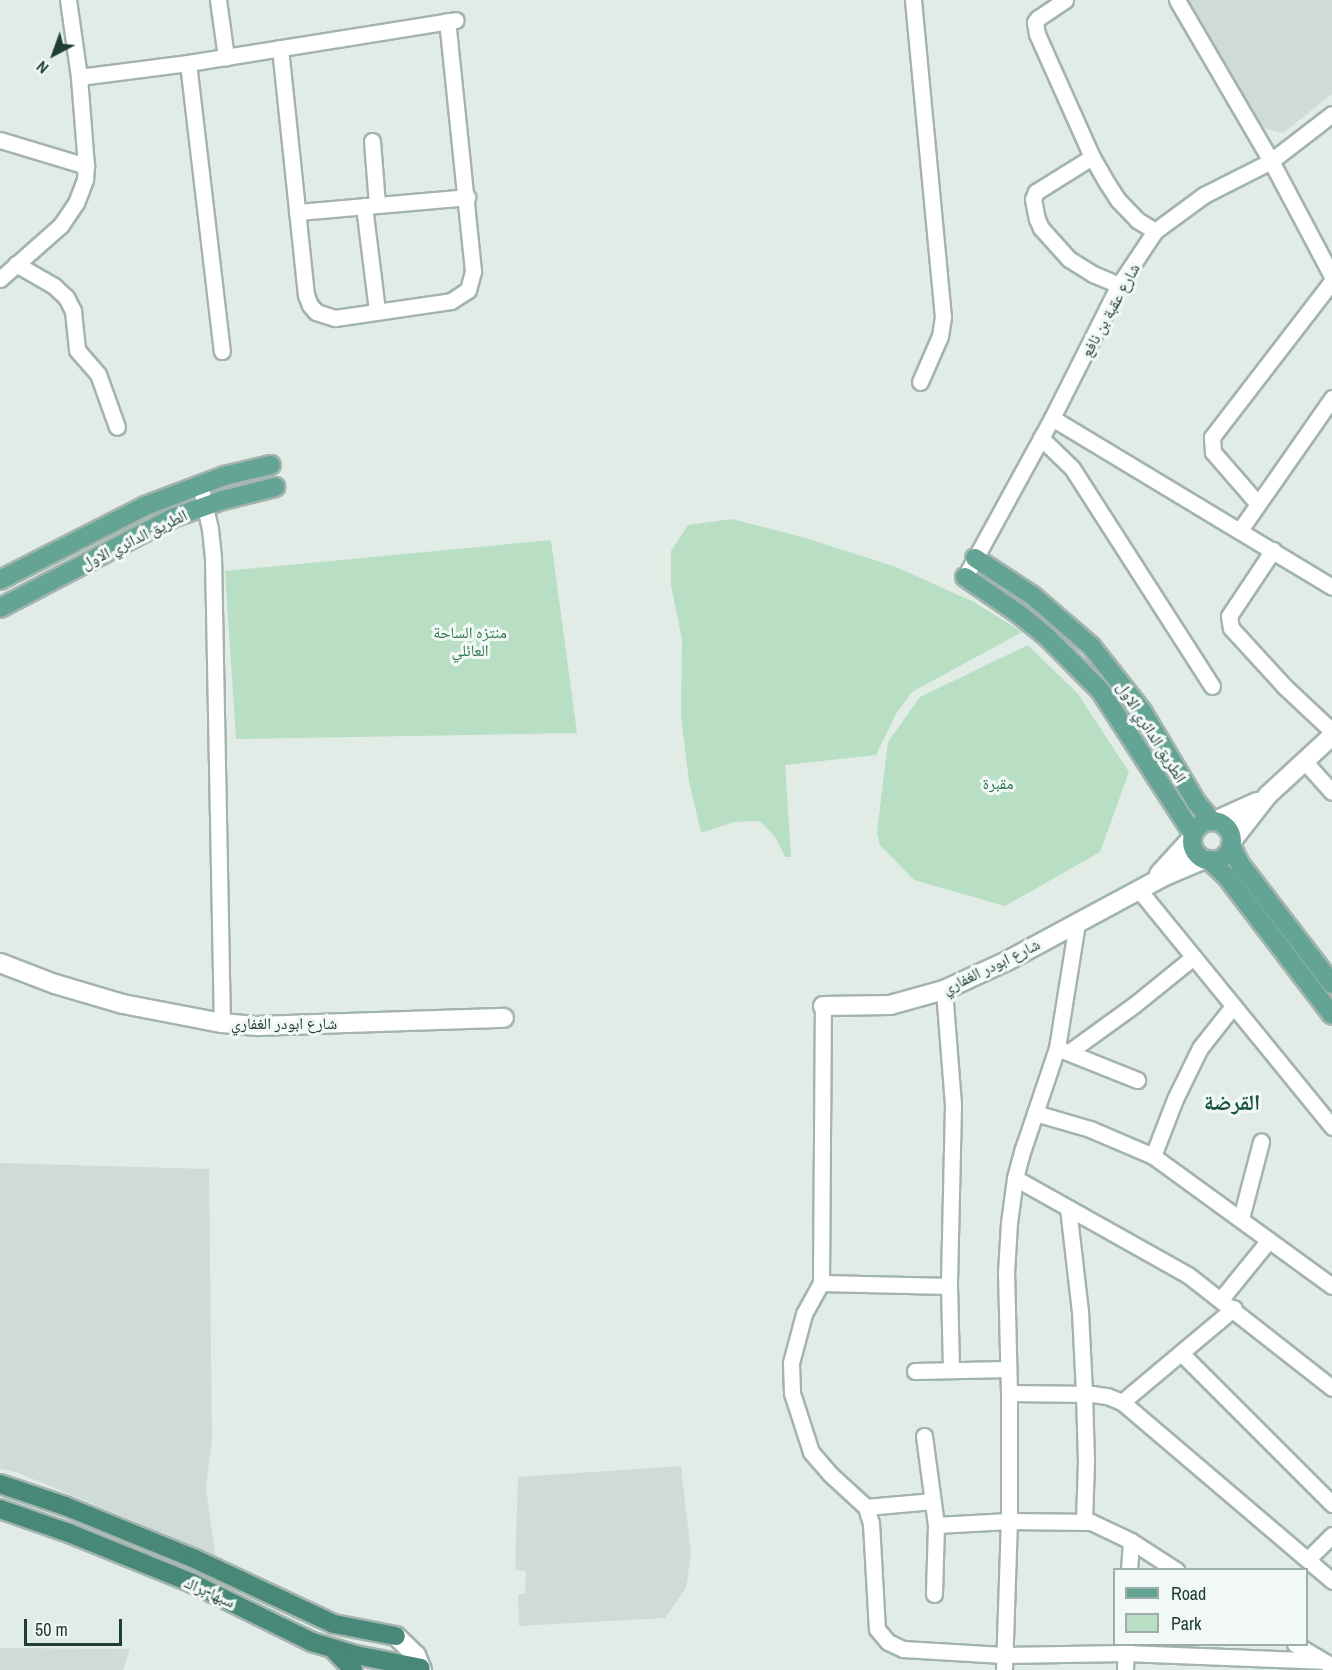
<!DOCTYPE html>
<html>
<head>
<meta charset="utf-8">
<style>
	body { margin:0 }
	#map { position:relative; width:1332px; height:1670px; overflow:hidden; background:#e1ece7; font-family:"Archivo Narrow","Noto Naskh Arabic",sans-serif }
	div>[style] { position:absolute }
	.built>* { inset:0; background:#cfdcd6 }
	.green>* { inset:0; background:#b8dec3 }
	.roads { filter:drop-shadow(2px 0 #a3b4ae) drop-shadow(-2px 0 #a3b4ae) drop-shadow(0 2px #a3b4ae) drop-shadow(0 -2px #a3b4ae) }
	.minor>* { height:15px; margin:-7.5px; padding:0 7.5px; transform-origin:7.5px; border-radius:7.5px; background:#fff }
	.tertiary>* { height:18px; margin:-9px; padding:0 9px; transform-origin:9px; border-radius:9px; background:#fff }
	.primary>* { height:18px; margin:-9px; padding:0 9px; transform-origin:9px; border-radius:9px; background:#63a494 }
	.primary>.ring { margin:-9px; padding:0; box-sizing:content-box; background:none; border:18px solid #63a494; border-radius:50% }
	.trunk>* { height:18px; margin:-9px; padding:0 9px; transform-origin:9px; border-radius:9px; background:#478879 }
	span { translate:-50% -50%; white-space:nowrap; text-align:center; line-height:1.15; -webkit-text-stroke:6px #f1f8f5; paint-order:stroke }
	.street-label { font-size:16px; color:#203d36 }
	.park-label { font-size:16px; color:#297647 }
	.district-label { font-size:22px; color:#1b5044; font-weight:700 }
	.legend { position:absolute; left:1113px; top:1568px; width:195px; height:78px; box-sizing:border-box; background:#f1f8f5; border:2px solid #9dada9; margin:0; padding:8px 10px; list-style:none; font-size:18px; color:#203d36 }
	.legend li { display:flex; align-items:center; gap:12px; height:30px }
	.legend b { width:30px; border:2px solid #9dada9 }
	.north { position:absolute; left:24px; top:24px; width:60px; height:60px; -webkit-text-stroke:4px #f1f8f5; paint-order:stroke; rotate:221deg; font-size:16px; font-weight:700; line-height:24px; text-align:center; color:#203d36 }
	.north::after { content:''; display:block; margin:auto; width:21px; height:27px; background:#203d36; clip-path:polygon(50% 0,100% 100%,50% 72%,0 100%) }
	.scale { position:absolute; left:24px; top:1619px; width:98px; height:27px; box-sizing:border-box; border:3px solid #203d36; border-top:0; padding-left:8px; font-size:18px; line-height:21px; white-space:nowrap; color:#203d36; -webkit-text-stroke:4px #f1f8f5; paint-order:stroke }
</style>
</head>
<body>
<div id="map">
	<div class="built">
		<div style="clip-path:polygon(1185px 0,1332px 0,1332px 94px,1283px 133px,1259px 127px)"></div>
		<div style="clip-path:polygon(0 1163px,209px 1169px,212px 1439px,206px 1488px,215px 1555px,16px 1472px,0 1469px)"></div>
		<div style="clip-path:polygon(681px 1466px,691px 1554px,686px 1588px,665px 1618px,519px 1626px,518px 1594px,525px 1594px,526px 1571px,515px 1570px,518px 1477px)"></div>
		<div style="clip-path:polygon(0 1648px,1px 1648px,130px 1649px,123px 1670px,0 1670px)"></div>
	</div>
	<div class="green">
		<div style="clip-path:polygon(732px 519px,802px 537px,896px 567px,974px 602px,1022px 632px,912px 692px,896px 714px,876px 755px,785px 765px,791px 857px,785px 857px,776px 838px,760px 821px,734px 822px,701px 833px,689px 781px,681px 716px,682px 639px,671px 585px,671px 551px,688px 525px)"></div>
		<div style="clip-path:polygon(551px 540px,577px 733px,236px 739px,225px 571px)"></div>
		<div style="clip-path:polygon(1028px 645px,1078px 694px,1129px 772px,1100px 852px,1005px 906px,914px 880px,880px 845px,877px 832px,888px 742px,920px 697px)"></div>
	</div>
	<div class="roads">
		<div class="minor">
			<div style="left:218px;top:0;width:58px;rotate:82deg"></div>
			<div style="left:913px;top:0;width:318px;rotate:84.6deg"></div>
			<div style="left:943px;top:317px;width:19px;rotate:99deg"></div>
			<div style="left:940px;top:336px;width:50px;rotate:113.5deg"></div>
			<div style="left:1065px;top:0;width:32px;rotate:146deg"></div>
			<div style="left:1038px;top:18px;width:5px;rotate:127deg"></div>
			<div style="left:1035px;top:22px;width:12px;rotate:81deg"></div>
			<div style="left:1037px;top:34px;width:135px;rotate:65.9deg"></div>
			<div style="left:1092px;top:157px;width:30px;rotate:60deg"></div>
			<div style="left:1107px;top:183px;width:20px;rotate:57deg"></div>
			<div style="left:1118px;top:200px;width:28px;rotate:46deg"></div>
			<div style="left:1137px;top:220px;width:21px;rotate:31deg"></div>
			<div style="left:1177px;top:0;width:186px;rotate:59.7deg"></div>
			<div style="left:1271px;top:161px;width:130px;rotate:62.1deg"></div>
			<div style="left:280px;top:48px;width:248px;rotate:84deg"></div>
			<div style="left:306px;top:295px;width:11px;rotate:68deg"></div>
			<div style="left:310px;top:305px;width:9px;rotate:49deg"></div>
			<div style="left:316px;top:312px;width:20px;rotate:18deg"></div>
			<div style="left:335px;top:318px;width:117px;rotate:-8.3deg"></div>
			<div style="left:451px;top:301px;width:20px;rotate:-33deg"></div>
			<div style="left:468px;top:290px;width:20px;rotate:-75deg"></div>
			<div style="left:473px;top:271px;width:251px;rotate:-95.9deg"></div>
			<div style="left:188px;top:63px;width:290px;rotate:83.3deg"></div>
			<div style="left:79px;top:77px;width:110px;rotate:-7.3deg"></div>
			<div style="left:188px;top:63px;width:271px;rotate:-9.1deg"></div>
			<div style="left:0;top:140px;width:90px;rotate:16.8deg"></div>
			<div style="left:372px;top:141px;width:64px;rotate:85.5deg"></div>
			<div style="left:1092px;top:157px;width:66px;rotate:148deg"></div>
			<div style="left:1036px;top:192px;width:8px;rotate:113deg"></div>
			<div style="left:1033px;top:199px;width:20px;rotate:79deg"></div>
			<div style="left:1037px;top:219px;width:10px;rotate:66deg"></div>
			<div style="left:1041px;top:228px;width:42px;rotate:47.9deg"></div>
			<div style="left:1069px;top:259px;width:28px;rotate:32deg"></div>
			<div style="left:1093px;top:274px;width:28px;rotate:23deg"></div>
			<div style="left:364px;top:206px;width:106px;rotate:82.9deg"></div>
			<div style="left:297px;top:212px;width:171px;rotate:-5deg"></div>
			<div style="left:16px;top:264px;width:44px;rotate:30.1deg"></div>
			<div style="left:54px;top:286px;width:16px;rotate:43deg"></div>
			<div style="left:66px;top:297px;width:16px;rotate:63deg"></div>
			<div style="left:73px;top:311px;width:39px;rotate:84deg"></div>
			<div style="left:77px;top:350px;width:32px;rotate:49deg"></div>
			<div style="left:98px;top:374px;width:56px;rotate:70.3deg"></div>
			<div style="left:0;top:279px;width:81px;rotate:-41.5deg"></div>
			<div style="left:61px;top:225px;width:27px;rotate:-56deg"></div>
			<div style="left:76px;top:203px;width:26px;rotate:-69deg"></div>
			<div style="left:85px;top:179px;width:13px;rotate:-86deg"></div>
			<div style="left:86px;top:166px;width:89px;rotate:-94.5deg"></div>
			<div style="left:79px;top:77px;width:78px;rotate:-98.1deg"></div>
			<div style="left:1052px;top:418px;width:327px;rotate:31.1deg"></div>
			<div style="left:1041px;top:438px;width:43px;rotate:44.1deg"></div>
			<div style="left:1072px;top:468px;width:259px;rotate:57.3deg"></div>
			<div style="left:200px;top:484px;width:46px;rotate:77.5deg"></div>
			<div style="left:210px;top:529px;width:28px;rotate:84deg"></div>
			<div style="left:213px;top:557px;width:466px;rotate:88.9deg"></div>
			<div style="left:1258px;top:504px;width:69px;rotate:-130.9deg"></div>
			<div style="left:1213px;top:452px;width:15px;rotate:-94deg"></div>
			<div style="left:1212px;top:437px;width:197px;rotate:-52.4deg"></div>
			<div style="left:1240px;top:530px;width:161px;rotate:-55.1deg"></div>
			<div style="left:1273px;top:550px;width:79px;rotate:123.7deg"></div>
			<div style="left:1229px;top:616px;width:12px;rotate:81deg"></div>
			<div style="left:1231px;top:628px;width:80px;rotate:47.5deg"></div>
			<div style="left:1285px;top:687px;width:64px;rotate:43.1deg"></div>
			<div style="left:965px;top:577px;width:181px;rotate:-61.3deg"></div>
			<div style="left:1052px;top:418px;width:149px;rotate:-63.3deg"></div>
			<div style="left:1119px;top:285px;width:65px;rotate:-56.3deg"></div>
			<div style="left:1155px;top:231px;width:61px;rotate:-36.3deg"></div>
			<div style="left:1204px;top:195px;width:75px;rotate:-26.9deg"></div>
			<div style="left:1271px;top:161px;width:77px;rotate:-37.6deg"></div>
			<div style="left:1305px;top:762px;width:40px;rotate:48deg"></div>
			<div style="left:1139px;top:890px;width:306px;rotate:50.8deg"></div>
			<div style="left:944px;top:990px;width:115px;rotate:85.5deg"></div>
			<div style="left:953px;top:1105px;width:181px;rotate:91.3deg"></div>
			<div style="left:949px;top:1286px;width:83px;rotate:88.6deg"></div>
			<div style="left:1062px;top:1050px;width:81px;rotate:21.8deg"></div>
			<div style="left:1069px;top:1052px;width:80px;rotate:-35.9deg"></div>
			<div style="left:1134px;top:1005px;width:75px;rotate:-39deg"></div>
			<div style="left:1035px;top:1113px;width:57px;rotate:16.2deg"></div>
			<div style="left:1090px;top:1129px;width:69px;rotate:23.2deg"></div>
			<div style="left:1153px;top:1156px;width:221px;rotate:36deg"></div>
			<div style="left:1153px;top:1156px;width:61px;rotate:-68.9deg"></div>
			<div style="left:1175px;top:1099px;width:57px;rotate:-63.9deg"></div>
			<div style="left:1200px;top:1048px;width:53px;rotate:-51.8deg"></div>
			<div style="left:1015px;top:1178px;width:198px;rotate:29.3deg"></div>
			<div style="left:1188px;top:1275px;width:183px;rotate:38.1deg"></div>
			<div style="left:1068px;top:1208px;width:104px;rotate:83.4deg"></div>
			<div style="left:1080px;top:1311px;width:83px;rotate:87.2deg"></div>
			<div style="left:1084px;top:1394px;width:67px;rotate:88.3deg"></div>
			<div style="left:1086px;top:1461px;width:60px;rotate:91.9deg"></div>
			<div style="left:1241px;top:1218px;width:79px;rotate:-75.3deg"></div>
			<div style="left:821px;top:1283px;width:277px;rotate:-89.6deg"></div>
			<div style="left:949px;top:1286px;width:128px;rotate:-178.7deg"></div>
			<div style="left:821px;top:1283px;width:35px;rotate:119deg"></div>
			<div style="left:804px;top:1314px;width:51px;rotate:104.9deg"></div>
			<div style="left:791px;top:1363px;width:30px;rotate:88deg"></div>
			<div style="left:792px;top:1393px;width:62px;rotate:72.1deg"></div>
			<div style="left:811px;top:1452px;width:29px;rotate:49deg"></div>
			<div style="left:830px;top:1474px;width:49px;rotate:42.5deg"></div>
			<div style="left:866px;top:1507px;width:17px;rotate:73deg"></div>
			<div style="left:871px;top:1523px;width:106px;rotate:86.8deg"></div>
			<div style="left:877px;top:1629px;width:17px;rotate:50deg"></div>
			<div style="left:888px;top:1642px;width:17px;rotate:25deg"></div>
			<div style="left:903px;top:1649px;width:100px;rotate:3.4deg"></div>
			<div style="left:1003px;top:1655px;width:122px;rotate:-0.9deg"></div>
			<div style="left:1125px;top:1653px;width:196px;rotate:2.3deg"></div>
			<div style="left:1221px;top:1299px;width:76px;rotate:-50.9deg"></div>
			<div style="left:1181px;top:1353px;width:214px;rotate:45deg"></div>
			<div style="left:915px;top:1371px;width:93px;rotate:-1.2deg"></div>
			<div style="left:1009px;top:1393px;width:83px;rotate:0.7deg"></div>
			<div style="left:1092px;top:1394px;width:15px;rotate:8deg"></div>
			<div style="left:1107px;top:1396px;width:16px;rotate:22deg"></div>
			<div style="left:1122px;top:1402px;width:276px;rotate:40.4deg"></div>
			<div style="left:1122px;top:1402px;width:146px;rotate:-40deg"></div>
			<div style="left:924px;top:1436px;width:90px;rotate:82.3deg"></div>
			<div style="left:936px;top:1525px;width:69px;rotate:91.7deg"></div>
			<div style="left:866px;top:1507px;width:67px;rotate:-5.1deg"></div>
			<div style="left:936px;top:1525px;width:73px;rotate:-3.1deg"></div>
			<div style="left:1009px;top:1521px;width:82px;rotate:0.7deg"></div>
			<div style="left:1091px;top:1522px;width:44px;rotate:25.4deg"></div>
			<div style="left:1131px;top:1541px;width:54px;rotate:32.8deg"></div>
			<div style="left:1308px;top:1559px;width:34px;rotate:-45deg"></div>
			<div style="left:1129px;top:1570px;width:29px;rotate:-86deg"></div>
			<div style="left:1295px;top:1644px;width:43px;rotate:30.7deg"></div>
			<div style="left:1004px;top:1670px;width:149px;rotate:-88.1deg"></div>
			<div style="left:1009px;top:1521px;width:128px;rotate:-90deg"></div>
			<div style="left:1009px;top:1393px;width:120px;rotate:-91.4deg"></div>
			<div style="left:1006px;top:1273px;width:50px;rotate:-86.6deg"></div>
			<div style="left:1009px;top:1223px;width:45px;rotate:-82.4deg"></div>
			<div style="left:1015px;top:1178px;width:30px;rotate:-75deg"></div>
			<div style="left:1023px;top:1149px;width:107px;rotate:-71.4deg"></div>
			<div style="left:1057px;top:1048px;width:127px;rotate:-80.9deg"></div>
			<div style="left:1125px;top:1670px;width:26px;rotate:-88deg"></div>
		</div>
		<div class="tertiary">
			<div style="left:1215px;top:821px;width:46px;rotate:-24.3deg"></div>
			<div style="left:1232px;top:841px;width:58px;rotate:-52deg"></div>
			<div style="left:1268px;top:795px;width:87px;rotate:-42.7deg"></div>
			<div style="left:1159px;top:874px;width:49px;rotate:-47.5deg"></div>
			<div style="left:0;top:963px;width:59px;rotate:20.9deg"></div>
			<div style="left:55px;top:984px;width:71px;rotate:16.4deg"></div>
			<div style="left:123px;top:1004px;width:101px;rotate:10.9deg"></div>
			<div style="left:222px;top:1023px;width:36px;rotate:5deg"></div>
			<div style="left:258px;top:1026px;width:246px;rotate:-1.9deg"></div>
			<div style="left:823px;top:1006px;width:67px;rotate:-0.9deg"></div>
			<div style="left:890px;top:1005px;width:56px;rotate:-15.5deg"></div>
			<div style="left:944px;top:990px;width:69px;rotate:-24.7deg"></div>
			<div style="left:1007px;top:961px;width:179px;rotate:-28.3deg"></div>
			<div style="left:1165px;top:876px;width:43px;rotate:-23deg"></div>
			<div style="left:396px;top:1636px;width:28px;rotate:44deg"></div>
			<div style="left:416px;top:1655px;width:16px;rotate:68deg"></div>
		</div>
		<div class="primary">
			<div style="left:975px;top:558px;width:69px;rotate:33.2deg"></div>
			<div style="left:1033px;top:596px;width:77px;rotate:40.8deg"></div>
			<div style="left:1091px;top:646px;width:83px;rotate:51.9deg"></div>
			<div style="left:1142px;top:711px;width:106px;rotate:59.3deg"></div>
			<div style="left:1196px;top:802px;width:25px;rotate:50deg"></div>
			<div style="left:965px;top:577px;width:65px;rotate:34.4deg"></div>
			<div style="left:1019px;top:614px;width:36px;rotate:39deg"></div>
			<div style="left:1047px;top:637px;width:75px;rotate:45deg"></div>
			<div style="left:1100px;top:690px;width:171px;rotate:57.1deg"></div>
			<div style="left:0;top:580px;width:163px;rotate:-27deg"></div>
			<div style="left:145px;top:506px;width:85px;rotate:-20.8deg"></div>
			<div style="left:224px;top:476px;width:48px;rotate:-13.2deg"></div>
			<div style="left:0;top:608px;width:194px;rotate:-27.6deg"></div>
			<div style="left:172px;top:518px;width:54px;rotate:-19.4deg"></div>
			<div style="left:223px;top:500px;width:54px;rotate:-14deg"></div>
			<div class="ring" style="left:1192px;top:821px;width:22px;height:22px"></div>
			<div style="left:1231px;top:845px;width:21px;rotate:65deg"></div>
			<div style="left:1240px;top:864px;width:151px;rotate:52.5deg"></div>
			<div style="left:1209px;top:860px;width:25px;rotate:43deg"></div>
			<div style="left:1227px;top:877px;width:173px;rotate:52.7deg"></div>
		</div>
		<div class="trunk">
			<div style="left:0;top:1484px;width:69px;rotate:18.7deg"></div>
			<div style="left:65px;top:1506px;width:140px;rotate:22.2deg"></div>
			<div style="left:195px;top:1559px;width:153px;rotate:25.1deg"></div>
			<div style="left:334px;top:1624px;width:63px;rotate:11deg"></div>
			<div style="left:0;top:1509px;width:73px;rotate:19.2deg"></div>
			<div style="left:69px;top:1533px;width:133px;rotate:22.1deg"></div>
			<div style="left:192px;top:1583px;width:134px;rotate:26.2deg"></div>
			<div style="left:312px;top:1642px;width:46px;rotate:16.5deg"></div>
			<div style="left:356px;top:1655px;width:66px;rotate:11.3deg"></div>
			<div style="left:333px;top:1649px;width:29px;rotate:46deg"></div>
		</div>
	</div>
	<div class="street-label">
		<span style="left:1110px;top:310px;rotate:-61deg">شارع عقبة بن نافع</span>
		<span style="left:134px;top:539px;rotate:-26deg">الطريق الدائري الاول</span>
		<span style="left:1152px;top:732px;rotate:58deg">الطريق الدائري الاول</span>
		<span style="left:991px;top:966px;rotate:-26deg">شارع ابودر الغفاري</span>
		<span style="left:284px;top:1023px">شارع ابودر الغفاري</span>
		<span style="left:210px;top:1592px;rotate:24deg">سبها-براك</span>
	</div>
	<div class="park-label">
		<span style="left:470px;top:641px">منتزه الساحة<br>العائلي</span>
		<span style="left:998px;top:783px">مقبرة</span>
	</div>
	<div class="district-label">
		<span style="left:1232px;top:1103px">القرضة</span>
	</div>
	<ul class="legend">
	<li><b style="height:8px;background:#63a494"></b>Road</li>
	<li><b style="height:16px;background:#b8dec3"></b>Park</li>
	</ul>
	<div class="north">N</div>
	<div class="scale">50 m</div>
</div>
</body>
</html>
